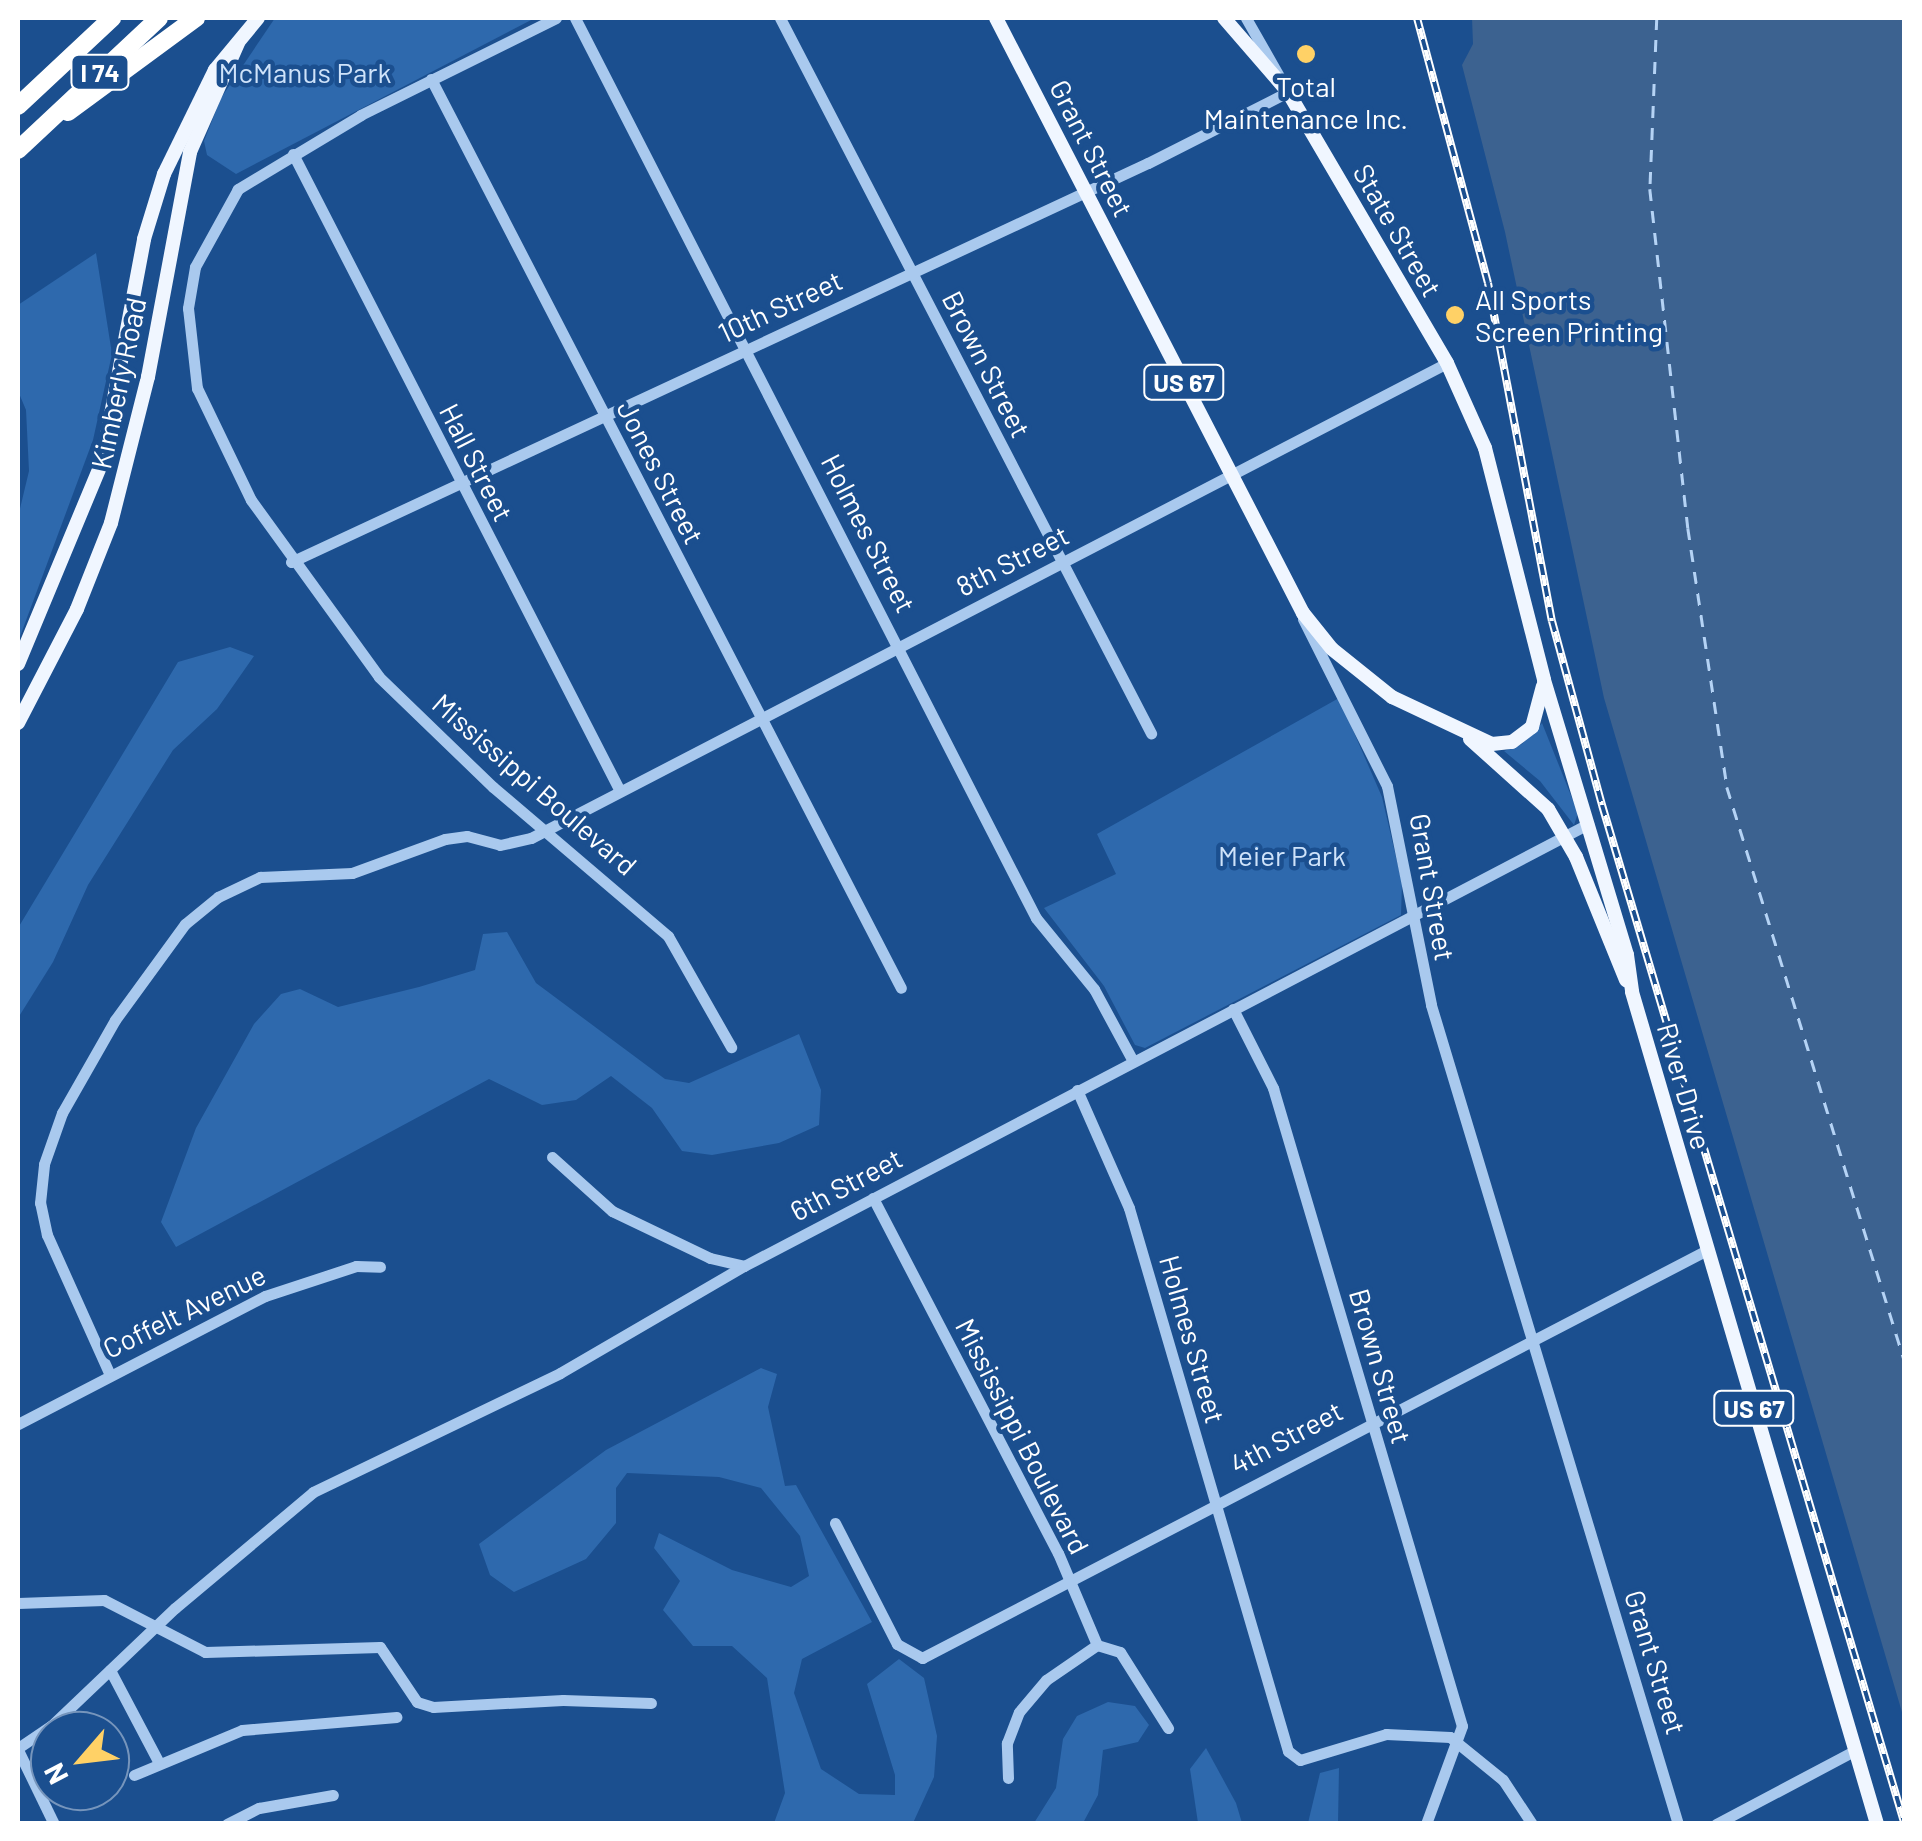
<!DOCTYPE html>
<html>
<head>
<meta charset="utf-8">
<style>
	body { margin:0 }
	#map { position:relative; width:1922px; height:1841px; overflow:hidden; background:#1b4f8f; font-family:Barlow,sans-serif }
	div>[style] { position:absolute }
	.green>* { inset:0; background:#2e69ad }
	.water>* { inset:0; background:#3c6290 }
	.ferry>* { height:2.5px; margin-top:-1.25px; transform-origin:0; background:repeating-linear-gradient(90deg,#b5d3f5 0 12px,transparent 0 22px) }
	.minor>* { height:11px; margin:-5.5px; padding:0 5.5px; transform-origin:5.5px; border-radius:5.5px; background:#a9c9ee }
	.major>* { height:14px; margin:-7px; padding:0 7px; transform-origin:7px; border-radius:7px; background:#f0f6ff }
	.highway>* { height:18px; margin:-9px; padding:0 9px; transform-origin:9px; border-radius:9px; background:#fff }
	.rail>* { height:8px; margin-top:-4px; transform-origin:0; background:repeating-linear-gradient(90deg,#1b4f8f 0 11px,#fff 0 22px); box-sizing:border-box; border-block:2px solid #fff }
	.dots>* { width:28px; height:28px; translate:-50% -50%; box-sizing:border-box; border:5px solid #1b4f8f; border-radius:50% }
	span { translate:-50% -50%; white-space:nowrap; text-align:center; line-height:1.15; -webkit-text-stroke:9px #1b4f8f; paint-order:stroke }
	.shield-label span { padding:2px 8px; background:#1b4f8f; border:2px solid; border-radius:8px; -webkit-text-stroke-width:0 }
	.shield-label { font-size:25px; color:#fff; font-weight:700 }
	.park-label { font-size:28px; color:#cfe3fa }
	.poi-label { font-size:28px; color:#fff }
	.left { translate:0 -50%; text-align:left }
	.street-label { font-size:28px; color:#fff }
	.frame { position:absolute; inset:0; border:20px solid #fff; pointer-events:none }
	.north { position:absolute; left:30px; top:1711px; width:100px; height:100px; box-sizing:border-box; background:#1b4f8f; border:2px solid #7695bc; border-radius:50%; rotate:242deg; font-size:28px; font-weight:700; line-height:40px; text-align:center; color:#fff }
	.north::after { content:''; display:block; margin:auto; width:35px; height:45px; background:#ffd166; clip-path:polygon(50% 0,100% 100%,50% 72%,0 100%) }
</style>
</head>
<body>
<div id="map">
	<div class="green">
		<div style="clip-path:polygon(275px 18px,535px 18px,236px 174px,207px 155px,204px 141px,221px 98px)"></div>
		<div style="clip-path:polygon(96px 253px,112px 354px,93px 440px,18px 642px,18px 517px,29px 471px,26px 410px,18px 391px,18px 305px)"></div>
		<div style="clip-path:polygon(230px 647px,254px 656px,217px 709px,173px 750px,88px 885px,53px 962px,18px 1018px,18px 928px,178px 662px)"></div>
		<div style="clip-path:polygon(1339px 698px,1382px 797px,1402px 883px,1401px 915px,1145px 1048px,1135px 1045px,1104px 986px,1044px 908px,1116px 874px,1097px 834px)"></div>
		<div style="clip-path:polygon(1542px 723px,1578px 813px,1574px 825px,1540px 781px,1504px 751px,1522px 744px)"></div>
		<div style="clip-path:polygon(507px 932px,536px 983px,665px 1079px,689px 1083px,799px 1034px,821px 1090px,819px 1125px,779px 1143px,712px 1155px,682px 1151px,652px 1108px,611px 1076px,576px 1100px,542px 1105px,489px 1079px,176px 1247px,161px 1222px,196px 1128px,254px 1024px,281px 994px,300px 989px,338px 1007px,419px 987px,475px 970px,483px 934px)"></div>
		<div style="clip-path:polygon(761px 1368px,777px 1374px,768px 1407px,785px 1486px,796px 1485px,872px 1622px,802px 1659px,794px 1693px,821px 1769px,859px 1794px,895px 1795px,895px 1775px,867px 1684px,899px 1659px,924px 1678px,937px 1736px,934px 1777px,913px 1823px,774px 1823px,785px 1793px,767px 1678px,732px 1646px,693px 1646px,663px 1610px,680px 1581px,654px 1548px,659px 1533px,732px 1570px,791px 1587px,809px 1576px,800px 1536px,761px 1488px,719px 1477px,627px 1473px,616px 1488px,616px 1523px,586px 1559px,514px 1592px,490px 1575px,479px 1544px,606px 1450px)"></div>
		<div style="clip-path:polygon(1108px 1702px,1135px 1706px,1149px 1725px,1138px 1742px,1103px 1750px,1098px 1795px,1083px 1823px,1034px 1823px,1056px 1788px,1063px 1739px,1077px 1716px)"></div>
		<div style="clip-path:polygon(1206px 1748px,1236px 1803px,1242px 1823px,1198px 1823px,1190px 1769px)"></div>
		<div style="clip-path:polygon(1339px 1768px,1338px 1823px,1308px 1823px,1320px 1773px)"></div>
	</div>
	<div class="water">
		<div style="clip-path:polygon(1472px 18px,1904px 18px,1904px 1719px,1604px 698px,1505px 232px,1462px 65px,1473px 44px)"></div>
	</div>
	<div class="ferry">
		<div style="left:1657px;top:18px;width:171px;rotate:92.3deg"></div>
		<div style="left:1650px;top:189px;width:341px;rotate:83.6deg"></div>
		<div style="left:1688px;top:528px;width:262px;rotate:81.4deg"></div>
		<div style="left:1727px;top:787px;width:599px;rotate:72.81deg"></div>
	</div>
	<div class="minor">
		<div style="left:556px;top:18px;width:218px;rotate:153.6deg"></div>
		<div style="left:361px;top:115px;width:144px;rotate:149deg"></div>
		<div style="left:238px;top:189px;width:89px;rotate:118.9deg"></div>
		<div style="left:195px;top:267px;width:42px;rotate:99.7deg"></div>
		<div style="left:188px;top:308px;width:81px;rotate:83.6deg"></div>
		<div style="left:197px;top:388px;width:124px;rotate:64.3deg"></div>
		<div style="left:251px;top:500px;width:218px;rotate:54.1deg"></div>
		<div style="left:379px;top:677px;width:158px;rotate:44deg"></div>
		<div style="left:493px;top:787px;width:230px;rotate:40.4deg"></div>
		<div style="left:668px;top:936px;width:128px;rotate:60.4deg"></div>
		<div style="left:575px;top:18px;width:1011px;rotate:62.88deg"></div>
		<div style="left:1036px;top:918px;width:92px;rotate:50.8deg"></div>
		<div style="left:1094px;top:989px;width:82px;rotate:61.6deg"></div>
		<div style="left:780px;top:18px;width:806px;rotate:62.58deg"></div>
		<div style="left:431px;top:79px;width:1023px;rotate:62.66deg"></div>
		<div style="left:293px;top:154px;width:716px;rotate:62.83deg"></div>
		<div style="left:291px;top:562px;width:945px;rotate:-24.97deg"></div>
		<div style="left:1148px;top:163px;width:157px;rotate:-26.9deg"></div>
		<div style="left:1288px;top:92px;width:85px;rotate:-119.6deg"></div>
		<div style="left:1303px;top:619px;width:187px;rotate:63.3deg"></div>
		<div style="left:1387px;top:786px;width:223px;rotate:78.6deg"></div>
		<div style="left:1431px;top:1005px;width:855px;rotate:73.22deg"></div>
		<div style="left:1233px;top:1009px;width:89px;rotate:63.1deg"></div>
		<div style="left:1273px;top:1088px;width:665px;rotate:73.5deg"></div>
		<div style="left:1462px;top:1726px;width:104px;rotate:110.2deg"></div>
		<div style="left:1077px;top:1090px;width:129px;rotate:66.2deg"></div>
		<div style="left:1129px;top:1208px;width:566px;rotate:73.68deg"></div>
		<div style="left:1288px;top:1751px;width:15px;rotate:37deg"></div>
		<div style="left:1300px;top:1760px;width:90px;rotate:-16.8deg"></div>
		<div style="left:1386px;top:1734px;width:64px;rotate:2.7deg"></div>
		<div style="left:1450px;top:1737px;width:68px;rotate:39.1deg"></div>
		<div style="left:1503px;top:1780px;width:53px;rotate:56.6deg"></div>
		<div style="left:552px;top:1157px;width:81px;rotate:42deg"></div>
		<div style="left:612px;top:1211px;width:109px;rotate:25.6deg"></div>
		<div style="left:710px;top:1258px;width:35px;rotate:13deg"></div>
		<div style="left:873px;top:1198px;width:400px;rotate:62.5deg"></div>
		<div style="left:1058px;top:1553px;width:100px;rotate:67deg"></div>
		<div style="left:110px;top:1375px;width:154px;rotate:-114.2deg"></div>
		<div style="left:47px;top:1235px;width:33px;rotate:-102deg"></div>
		<div style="left:40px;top:1203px;width:39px;rotate:-84deg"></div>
		<div style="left:44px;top:1164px;width:54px;rotate:-70.6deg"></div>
		<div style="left:62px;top:1113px;width:107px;rotate:-60.3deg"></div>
		<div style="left:115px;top:1020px;width:119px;rotate:-53.9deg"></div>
		<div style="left:185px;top:924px;width:43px;rotate:-39.3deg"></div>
		<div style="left:218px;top:897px;width:47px;rotate:-25.5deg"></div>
		<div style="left:260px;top:877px;width:92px;rotate:-2.5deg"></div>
		<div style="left:352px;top:873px;width:99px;rotate:-20.1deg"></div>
		<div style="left:445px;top:839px;width:22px;rotate:-8deg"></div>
		<div style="left:467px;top:836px;width:34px;rotate:15deg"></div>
		<div style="left:500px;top:845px;width:32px;rotate:-13deg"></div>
		<div style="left:531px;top:838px;width:1032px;rotate:-27.41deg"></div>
		<div style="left:18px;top:1424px;width:278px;rotate:-27.4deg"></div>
		<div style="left:265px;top:1296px;width:96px;rotate:-18.2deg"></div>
		<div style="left:356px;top:1266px;width:24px;rotate:2deg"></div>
		<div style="left:835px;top:1523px;width:136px;rotate:62.9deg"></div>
		<div style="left:897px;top:1644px;width:29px;rotate:29deg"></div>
		<div style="left:922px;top:1658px;width:885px;rotate:-27.46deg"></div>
		<div style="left:18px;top:1603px;width:86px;rotate:-2deg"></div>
		<div style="left:104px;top:1600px;width:114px;rotate:27.2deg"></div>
		<div style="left:205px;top:1652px;width:175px;rotate:-1.6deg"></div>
		<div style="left:380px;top:1647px;width:66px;rotate:56.1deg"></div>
		<div style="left:417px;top:1702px;width:17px;rotate:17deg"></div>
		<div style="left:433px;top:1707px;width:130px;rotate:-3.1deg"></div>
		<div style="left:563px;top:1700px;width:88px;rotate:2deg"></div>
		<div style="left:1097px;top:1645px;width:24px;rotate:17deg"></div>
		<div style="left:1120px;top:1652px;width:90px;rotate:57.7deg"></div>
		<div style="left:110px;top:1670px;width:105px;rotate:62.2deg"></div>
		<div style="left:18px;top:1748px;width:40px;rotate:-34deg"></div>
		<div style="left:51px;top:1726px;width:171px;rotate:-43.6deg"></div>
		<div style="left:175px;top:1608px;width:180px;rotate:-40deg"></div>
		<div style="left:313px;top:1492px;width:274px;rotate:-25.7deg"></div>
		<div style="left:560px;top:1373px;width:213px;rotate:-30.2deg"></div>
		<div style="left:744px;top:1266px;width:953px;rotate:-27.64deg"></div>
		<div style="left:18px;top:1750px;width:82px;rotate:64.1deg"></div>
		<div style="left:134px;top:1775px;width:117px;rotate:-22.6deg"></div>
		<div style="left:242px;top:1730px;width:155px;rotate:-4.8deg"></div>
		<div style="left:1008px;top:1778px;width:35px;rotate:-92deg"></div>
		<div style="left:1007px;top:1743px;width:33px;rotate:-69deg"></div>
		<div style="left:1019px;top:1712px;width:42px;rotate:-49.8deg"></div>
		<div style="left:1046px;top:1680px;width:62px;rotate:-34.5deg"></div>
		<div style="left:227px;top:1824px;width:36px;rotate:-27deg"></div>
		<div style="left:259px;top:1808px;width:75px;rotate:-10deg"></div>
		<div style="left:1716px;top:1824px;width:156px;rotate:-27.9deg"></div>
	</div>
	<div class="major">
		<div style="left:996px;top:18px;width:670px;rotate:62.71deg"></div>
		<div style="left:1303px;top:613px;width:46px;rotate:51.1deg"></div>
		<div style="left:1332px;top:649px;width:77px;rotate:38.7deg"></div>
		<div style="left:1392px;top:697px;width:110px;rotate:25.2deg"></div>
		<div style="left:1492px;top:744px;width:20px;rotate:-6deg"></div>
		<div style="left:1512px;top:742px;width:25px;rotate:-37deg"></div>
		<div style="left:1532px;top:727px;width:42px;rotate:-75deg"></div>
		<div style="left:1224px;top:18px;width:98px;rotate:49.1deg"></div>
		<div style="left:1288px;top:92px;width:314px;rotate:59.6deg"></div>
		<div style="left:1447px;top:363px;width:93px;rotate:65.9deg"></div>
		<div style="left:1485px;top:448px;width:239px;rotate:75.7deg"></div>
		<div style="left:1544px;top:680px;width:287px;rotate:73.2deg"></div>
		<div style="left:1627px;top:955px;width:37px;rotate:82deg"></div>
		<div style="left:1632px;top:992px;width:867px;rotate:73.59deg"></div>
		<div style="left:18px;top:664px;width:219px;rotate:-67.4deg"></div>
		<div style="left:102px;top:462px;width:227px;rotate:-79.3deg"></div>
		<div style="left:144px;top:239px;width:68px;rotate:-72.9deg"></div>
		<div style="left:164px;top:174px;width:116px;rotate:-63.9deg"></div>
		<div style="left:215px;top:70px;width:67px;rotate:-50.4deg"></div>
		<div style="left:18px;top:723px;width:128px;rotate:-62.6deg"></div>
		<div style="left:77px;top:609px;width:92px;rotate:-68.4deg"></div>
		<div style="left:111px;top:523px;width:151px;rotate:-75.8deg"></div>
		<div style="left:148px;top:377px;width:229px;rotate:-79.4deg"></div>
		<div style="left:190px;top:152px;width:119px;rotate:-66.2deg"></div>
		<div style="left:1470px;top:739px;width:105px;rotate:41.9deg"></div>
		<div style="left:1548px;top:809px;width:56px;rotate:59.7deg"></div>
		<div style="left:1576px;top:857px;width:133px;rotate:67.9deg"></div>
	</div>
	<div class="highway">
		<div style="left:18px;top:106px;width:129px;rotate:-43.1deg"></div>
		<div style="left:68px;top:112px;width:159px;rotate:-36.3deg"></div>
		<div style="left:18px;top:150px;width:193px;rotate:-43.1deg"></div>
	</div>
	<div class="rail">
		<div style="left:1417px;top:18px;width:274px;rotate:75deg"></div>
		<div style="left:1488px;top:283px;width:344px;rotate:79.3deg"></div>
		<div style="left:1552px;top:621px;width:191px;rotate:74.8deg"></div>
		<div style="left:1602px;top:805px;width:1061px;rotate:73.46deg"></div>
	</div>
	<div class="dots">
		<div style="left:1306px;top:54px;background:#ffd166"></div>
		<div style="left:1455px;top:315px;background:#ffd166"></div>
	</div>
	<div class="shield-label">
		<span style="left:100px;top:72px">I 74</span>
		<span style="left:1184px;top:382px">US 67</span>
		<span style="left:1754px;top:1408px">US 67</span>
	</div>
	<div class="park-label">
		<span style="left:305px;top:72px">McManus Park</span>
		<span style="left:1282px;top:855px">Meier Park</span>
	</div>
	<div class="poi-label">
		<span style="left:1306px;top:102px">Total<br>Maintenance Inc.</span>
		<span class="left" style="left:1475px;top:315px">All Sports<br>Screen Printing</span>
	</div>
	<div class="street-label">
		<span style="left:1092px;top:148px;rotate:63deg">Grant Street</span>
		<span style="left:1398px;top:230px;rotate:60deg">State Street</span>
		<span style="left:780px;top:306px;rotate:-25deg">10th Street</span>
		<span style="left:987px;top:364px;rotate:63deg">Brown Street</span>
		<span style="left:118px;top:383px;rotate:-78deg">Kimberly Road</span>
		<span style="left:477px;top:462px;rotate:63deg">Hall Street</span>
		<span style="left:661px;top:472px;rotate:63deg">Jones Street</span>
		<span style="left:869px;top:533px;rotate:63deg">Holmes Street</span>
		<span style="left:1012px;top:560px;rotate:-27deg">8th Street</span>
		<span style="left:535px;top:784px;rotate:41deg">Mississippi Boulevard</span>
		<span style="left:1433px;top:887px;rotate:80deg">Grant Street</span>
		<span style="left:1685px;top:1086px;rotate:74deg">River Drive</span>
		<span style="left:846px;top:1184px;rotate:-28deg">6th Street</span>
		<span style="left:184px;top:1311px;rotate:-26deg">Coffelt Avenue</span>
		<span style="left:1193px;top:1339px;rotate:74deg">Holmes Street</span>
		<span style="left:1381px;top:1366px;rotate:74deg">Brown Street</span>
		<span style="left:1023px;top:1436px;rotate:63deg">Mississippi Boulevard</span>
		<span style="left:1286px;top:1437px;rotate:-28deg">4th Street</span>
		<span style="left:1656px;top:1662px;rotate:73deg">Grant Street</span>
	</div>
	<div class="frame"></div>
	<div class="north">N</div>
</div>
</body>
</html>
